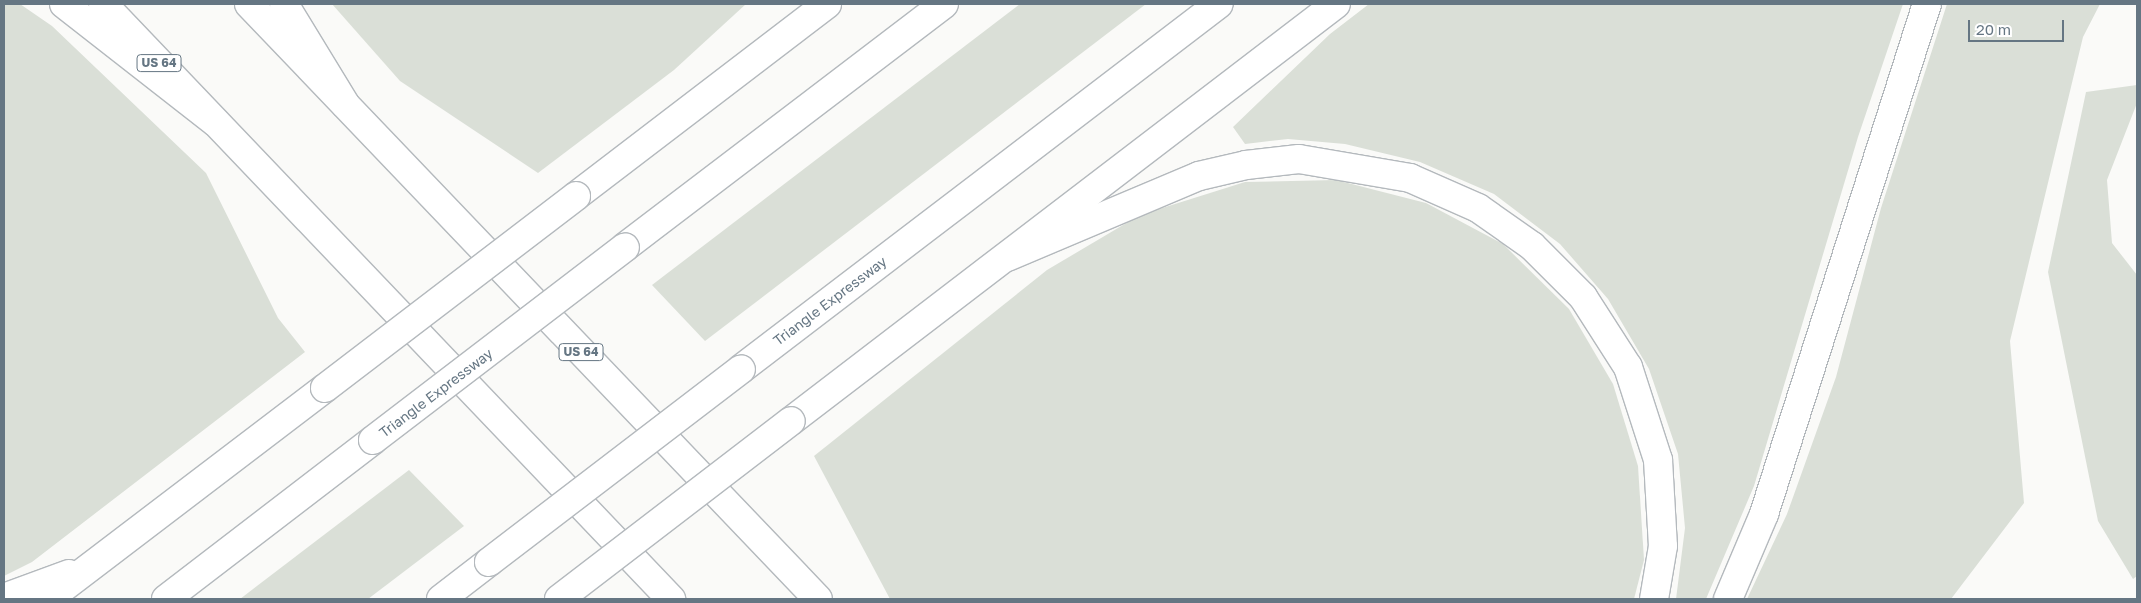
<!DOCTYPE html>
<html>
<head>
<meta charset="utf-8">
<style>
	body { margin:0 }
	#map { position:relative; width:2141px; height:603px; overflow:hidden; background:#fafaf8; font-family:"Golos Text",sans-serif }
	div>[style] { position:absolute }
	.green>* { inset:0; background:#dadfd7 }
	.roads { filter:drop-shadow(1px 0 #b4b9bd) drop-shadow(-1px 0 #b4b9bd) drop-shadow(0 1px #b4b9bd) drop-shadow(0 -1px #b4b9bd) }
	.trunk>* { height:28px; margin:-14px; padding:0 14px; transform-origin:14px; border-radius:14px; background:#fff }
	.motorway>* { height:28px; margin:-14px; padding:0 14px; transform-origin:14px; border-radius:14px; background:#fff }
	.bridges { filter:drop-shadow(1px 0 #b4b9bd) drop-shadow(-1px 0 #b4b9bd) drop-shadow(0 1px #b4b9bd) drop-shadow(0 -1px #b4b9bd) }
	.motorway-bridge>* { height:28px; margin:-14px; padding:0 14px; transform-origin:14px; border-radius:14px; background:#fff }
	span { translate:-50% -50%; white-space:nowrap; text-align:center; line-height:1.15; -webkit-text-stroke:5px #fff; paint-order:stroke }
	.shield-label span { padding:1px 4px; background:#fff; border:1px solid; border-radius:4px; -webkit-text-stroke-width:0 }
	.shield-label { font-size:12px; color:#657683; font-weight:700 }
	.street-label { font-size:14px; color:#657683 }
	.frame { position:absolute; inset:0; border:5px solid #657683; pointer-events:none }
	.scale { position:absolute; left:1968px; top:20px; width:96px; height:22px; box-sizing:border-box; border:2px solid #657683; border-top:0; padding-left:6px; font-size:15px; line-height:18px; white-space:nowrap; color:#657683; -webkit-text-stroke:4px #fff; paint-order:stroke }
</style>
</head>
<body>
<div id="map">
	<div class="green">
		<div style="clip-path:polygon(4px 4px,20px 4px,52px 26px,206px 173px,278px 318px,305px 352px,32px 562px,4px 576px)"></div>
		<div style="clip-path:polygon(332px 4px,746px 4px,674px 70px,538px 173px,400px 81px)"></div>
		<div style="clip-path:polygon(1020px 4px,1146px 4px,705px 341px,652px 285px)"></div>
		<div style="clip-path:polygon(1369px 4px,1903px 4px,1858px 137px,1754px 486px,1706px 599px,1676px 599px,1685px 528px,1678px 454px,1649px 369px,1608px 299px,1560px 244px,1494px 194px,1420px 162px,1345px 144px,1288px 139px,1245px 144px,1233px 127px,1330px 34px)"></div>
		<div style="clip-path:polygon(1947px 4px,2100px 4px,2083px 37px,2010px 341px,2024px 503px,1951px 599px,1747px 599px,1787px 514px,1836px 377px,1881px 208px)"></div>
		<div style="clip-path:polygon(2137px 85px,2137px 103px,2107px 180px,2112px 243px,2137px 275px,2137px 576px,2133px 579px,2098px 521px,2048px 272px,2086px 92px)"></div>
		<div style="clip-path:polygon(1336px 180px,1426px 203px,1503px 244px,1569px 309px,1613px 384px,1638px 466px,1644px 560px,1634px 599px,890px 599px,814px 456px,1047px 270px,1140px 215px,1245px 182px)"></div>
		<div style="clip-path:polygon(409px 470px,464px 526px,368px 599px,240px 599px)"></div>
	</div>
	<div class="roads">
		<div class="trunk">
			<div style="left:103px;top:4px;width:823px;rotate:46.33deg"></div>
			<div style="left:249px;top:4px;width:823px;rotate:46.28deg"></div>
		</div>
		<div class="motorway">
			<div style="left:64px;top:4px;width:192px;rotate:38deg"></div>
			<div style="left:284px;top:4px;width:117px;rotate:58.6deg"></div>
			<div style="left:576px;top:196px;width:316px;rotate:-37.4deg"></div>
			<div style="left:625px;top:247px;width:401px;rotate:-37.3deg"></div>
			<div style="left:1007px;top:257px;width:208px;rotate:-22.9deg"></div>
			<div style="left:1199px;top:176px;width:48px;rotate:-13.2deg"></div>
			<div style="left:1246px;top:165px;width:53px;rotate:-6.5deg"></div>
			<div style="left:1299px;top:159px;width:113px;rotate:9.7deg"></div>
			<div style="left:1410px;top:178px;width:74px;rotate:23.8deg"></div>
			<div style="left:1478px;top:208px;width:66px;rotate:35.1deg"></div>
			<div style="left:1532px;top:246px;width:72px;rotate:45deg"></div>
			<div style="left:1583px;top:297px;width:83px;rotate:57.3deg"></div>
			<div style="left:1628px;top:367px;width:98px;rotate:72.1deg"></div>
			<div style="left:1658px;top:460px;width:86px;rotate:86.7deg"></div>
			<div style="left:1663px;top:546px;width:54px;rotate:99.6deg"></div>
			<div style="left:741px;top:369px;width:601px;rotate:-37.37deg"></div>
			<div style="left:791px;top:421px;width:686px;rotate:-37.42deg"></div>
			<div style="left:4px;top:598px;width:69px;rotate:-20.3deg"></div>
			<div style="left:48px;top:599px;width:348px;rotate:-37.3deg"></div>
			<div style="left:166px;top:599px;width:261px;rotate:-37.5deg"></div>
			<div style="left:441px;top:599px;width:61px;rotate:-37.6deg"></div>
			<div style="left:1728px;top:599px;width:92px;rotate:-67deg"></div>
			<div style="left:1764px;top:514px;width:535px;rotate:-72.28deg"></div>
		</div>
	</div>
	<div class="bridges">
		<div class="motorway-bridge">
			<div style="left:325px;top:388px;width:316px;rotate:-37.4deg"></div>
			<div style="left:373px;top:440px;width:317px;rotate:-37.4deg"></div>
			<div style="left:489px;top:562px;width:317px;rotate:-37.4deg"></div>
			<div style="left:559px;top:599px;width:292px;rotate:-37.5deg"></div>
		</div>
	</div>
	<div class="shield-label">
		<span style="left:159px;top:63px">US 64</span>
		<span style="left:581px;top:352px">US 64</span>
	</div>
	<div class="street-label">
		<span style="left:830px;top:301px;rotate:-37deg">Triangle Expressway</span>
		<span style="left:436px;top:393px;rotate:-37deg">Triangle Expressway</span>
	</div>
	<div class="frame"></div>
	<div class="scale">20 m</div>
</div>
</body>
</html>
